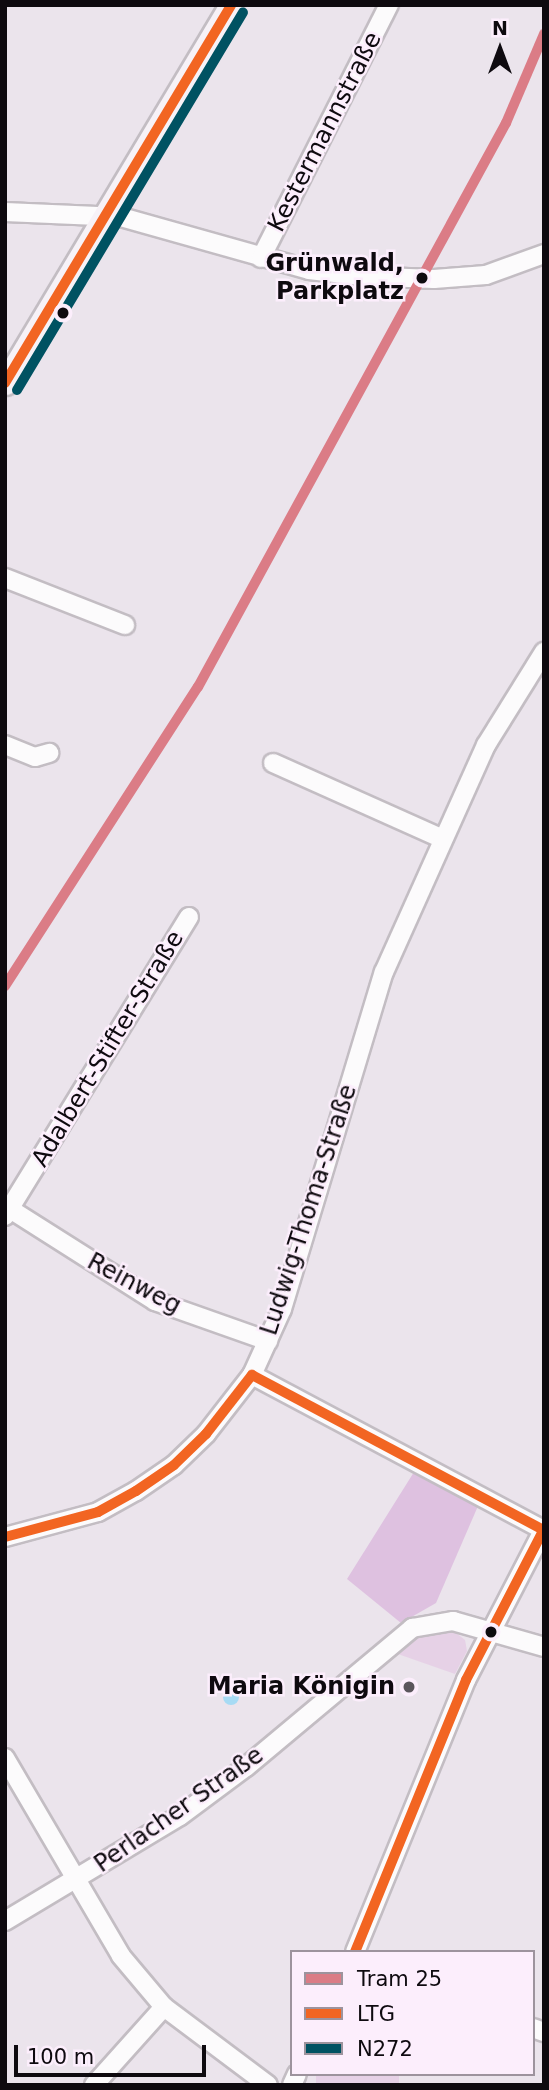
<!DOCTYPE html>
<html>
<head>
<meta charset="utf-8">
<style>
	body { margin:0 }
	#map { position:relative; width:549px; height:2090px; overflow:hidden; background:#ebe4ec; font-family:"DejaVu Sans",sans-serif }
	div>[style] { position:absolute }
	.green>* { inset:0; background:#e6d1e6; transform-origin:0 0 }
	.forest>* { inset:0; background:#dec1e0 }
	.water>* { inset:0; background:#a7dbf4 }
	.round { border-radius:50% }
	.roads { filter:drop-shadow(2px 0 #c3bdc3) drop-shadow(-2px 0 #c3bdc3) drop-shadow(0 2px #c3bdc3) drop-shadow(0 -2px #c3bdc3) }
	.minor>* { height:18px; margin:-9px; padding:0 9px; transform-origin:9px; border-radius:9px; background:#fcfbfc }
	.major>* { height:23px; margin:-11.5px; padding:0 11.5px; transform-origin:11.5px; border-radius:11.5px; background:#f7f2f7 }
	.bus-1>* { height:10px; margin:-5px; padding:0 5px; transform-origin:5px; border-radius:5px; background:#f26522 }
	.bus-2>* { height:10px; margin:-5px; padding:0 5px; transform-origin:5px; border-radius:5px; background:#005262 }
	.tram-1>* { height:10px; margin:-5px; padding:0 5px; transform-origin:5px; border-radius:5px; background:#db7c86 }
	.dots>* { width:19px; height:19px; translate:-50% -50%; box-sizing:border-box; border:4px solid #fceefc; border-radius:50% }
	span { translate:-50% -50%; white-space:nowrap; text-align:center; line-height:1.15; -webkit-text-stroke:5px #fceefc; paint-order:stroke }
	.street-label { font-size:24px; color:#0e0a0f }
	.stop-label { font-size:24px; color:#0e0a0f; font-weight:700 }
	.right { translate:-100% -50%; text-align:right }
	.poi-label { font-size:24px; color:#0e0a0f; font-weight:700 }
	.frame { position:absolute; inset:0; border:7px solid #0e0a0f; pointer-events:none }
	.legend { position:absolute; left:290px; top:1950px; width:245px; height:126px; box-sizing:border-box; background:#fceefc; border:2px solid #9d939d; margin:0; padding:9px 12px; list-style:none; font-size:21px; color:#0e0a0f }
	.legend li { display:flex; align-items:center; gap:14px; height:35px }
	.legend b { width:35px; border:2px solid #9d939d }
	.north { position:absolute; left:465px; top:14px; width:70px; height:70px; -webkit-text-stroke:5px #fceefc; paint-order:stroke; rotate:0deg; font-size:19px; font-weight:700; line-height:28px; text-align:center; color:#0e0a0f }
	.north::after { content:''; display:block; margin:auto; width:24px; height:32px; background:#0e0a0f; clip-path:polygon(50% 0,100% 100%,50% 72%,0 100%) }
	.scale { position:absolute; left:14px; top:2045px; width:192px; height:32px; box-sizing:border-box; border:4px solid #0e0a0f; border-top:0; padding-left:9px; font-size:21px; line-height:24px; white-space:nowrap; color:#0e0a0f; -webkit-text-stroke:5px #fceefc; paint-order:stroke }
</style>
</head>
<body>
<div id="map">
	<div class="green">
		<div style="clip-path:polygon(437px 1632px,455px 1632px,465px 1640px,467px 1651px,455px 1674px,395px 1653px,405px 1639px)"></div>
		<div style="left:316px;top:2074px;width:83px;height:12px"></div>
	</div>
	<div class="forest">
		<div style="clip-path:polygon(414px 1472px,478px 1506px,436px 1603px,401px 1623px,347px 1579px)"></div>
	</div>
	<div class="water">
		<div class="round" style="left:223px;top:1689px;width:16px;height:16px"></div>
	</div>
	<div class="roads">
		<div class="minor">
			<div style="left:5px;top:212px;width:116px;rotate:2.5deg"></div>
			<div style="left:121px;top:217px;width:195px;rotate:15.7deg"></div>
			<div style="left:309px;top:270px;width:50px;rotate:6.8deg"></div>
			<div style="left:359px;top:276px;width:75px;rotate:2.3deg"></div>
			<div style="left:434px;top:279px;width:52px;rotate:-4.4deg"></div>
			<div style="left:486px;top:275px;width:62px;rotate:-19.9deg"></div>
			<div style="left:261px;top:258px;width:284px;rotate:-63.2deg"></div>
			<div style="left:5px;top:578px;width:129px;rotate:21.4deg"></div>
			<div style="left:5px;top:745px;width:32px;rotate:22deg"></div>
			<div style="left:35px;top:757px;width:15px;rotate:-16deg"></div>
			<div style="left:273px;top:763px;width:184px;rotate:24.1deg"></div>
			<div style="left:10px;top:1209px;width:172px;rotate:32.4deg"></div>
			<div style="left:155px;top:1301px;width:120px;rotate:19.5deg"></div>
			<div style="left:5px;top:1216px;width:351px;rotate:-58.4deg"></div>
			<div style="left:252px;top:1375px;width:330px;rotate:28deg"></div>
			<div style="left:5px;top:1537px;width:96px;rotate:-15deg"></div>
			<div style="left:98px;top:1512px;width:43px;rotate:-28.9deg"></div>
			<div style="left:136px;top:1491px;width:46px;rotate:-34.4deg"></div>
			<div style="left:174px;top:1465px;width:45px;rotate:-44.1deg"></div>
			<div style="left:206px;top:1434px;width:75px;rotate:-52.1deg"></div>
			<div style="left:252px;top:1375px;width:72px;rotate:-65.6deg"></div>
			<div style="left:282px;top:1309px;width:352px;rotate:-73.2deg"></div>
			<div style="left:384px;top:972px;width:249px;rotate:-65.8deg"></div>
			<div style="left:486px;top:745px;width:110px;rotate:-58.1deg"></div>
			<div style="left:5px;top:1758px;width:229px;rotate:59.6deg"></div>
			<div style="left:121px;top:1956px;width:67px;rotate:49.9deg"></div>
			<div style="left:164px;top:2007px;width:130px;rotate:36.9deg"></div>
			<div style="left:5px;top:1921px;width:204px;rotate:-31deg"></div>
			<div style="left:180px;top:1816px;width:82px;rotate:-36.6deg"></div>
			<div style="left:246px;top:1767px;width:217px;rotate:-39.9deg"></div>
			<div style="left:412px;top:1628px;width:42px;rotate:-9.7deg"></div>
			<div style="left:453px;top:1621px;width:95px;rotate:15.9deg"></div>
			<div style="left:355px;top:1952px;width:294px;rotate:-67.8deg"></div>
			<div style="left:466px;top:1680px;width:170px;rotate:-62.7deg"></div>
			<div style="left:533px;top:2028px;width:12px;rotate:20deg"></div>
			<div style="left:94px;top:2085px;width:105px;rotate:-48.1deg"></div>
			<div style="left:292px;top:2085px;width:12px;rotate:-66deg"></div>
		</div>
		<div class="major">
			<div style="left:5px;top:383px;width:440px;rotate:-59.1deg"></div>
		</div>
	</div>
	<div class="bus-1">
		<div style="left:5px;top:383px;width:440px;rotate:-59.1deg"></div>
		<div style="left:252px;top:1375px;width:330px;rotate:28deg"></div>
		<div style="left:5px;top:1537px;width:96px;rotate:-15deg"></div>
		<div style="left:98px;top:1512px;width:43px;rotate:-28.9deg"></div>
		<div style="left:136px;top:1491px;width:46px;rotate:-34.4deg"></div>
		<div style="left:174px;top:1465px;width:45px;rotate:-44.1deg"></div>
		<div style="left:206px;top:1434px;width:75px;rotate:-52.1deg"></div>
		<div style="left:355px;top:1952px;width:294px;rotate:-67.8deg"></div>
		<div style="left:466px;top:1680px;width:170px;rotate:-62.7deg"></div>
	</div>
	<div class="bus-2">
		<div style="left:17px;top:390px;width:440px;rotate:-59.1deg"></div>
	</div>
	<div class="tram-1">
		<div style="left:5px;top:986px;width:356px;rotate:-57.2deg"></div>
		<div style="left:198px;top:687px;width:643px;rotate:-61.36deg"></div>
		<div style="left:506px;top:123px;width:97px;rotate:-66.9deg"></div>
	</div>
	<div class="dots">
		<div style="left:422px;top:278px;background:#0e0a0f"></div>
		<div style="left:63px;top:313px;background:#0e0a0f"></div>
		<div style="left:491px;top:1632px;background:#0e0a0f"></div>
		<div style="left:409px;top:1687px;background:#5b565c"></div>
	</div>
	<div class="street-label">
		<span style="left:325px;top:132px;rotate:-63deg">Kestermannstraße</span>
		<span style="left:108px;top:1049px;rotate:-59deg">Adalbert-Stifter-Straße</span>
		<span style="left:309px;top:1210px;rotate:-72deg">Ludwig-Thoma-Straße</span>
		<span style="left:134px;top:1284px;rotate:28deg">Reinweg</span>
		<span style="left:179px;top:1810px;rotate:-35deg">Perlacher Straße</span>
	</div>
	<div class="stop-label">
		<span class="right" style="left:404px;top:278px">Grünwald,<br>Parkplatz</span>
	</div>
	<div class="poi-label">
		<span class="right" style="left:395px;top:1687px">Maria Königin</span>
	</div>
	<div class="frame"></div>
	<ul class="legend">
	<li><b style="height:9px;background:#db7c86"></b>Tram 25</li>
	<li><b style="height:9px;background:#f26522"></b>LTG</li>
	<li><b style="height:9px;background:#005262"></b>N272</li>
	</ul>
	<div class="north">N</div>
	<div class="scale">100 m</div>
</div>
</body>
</html>
